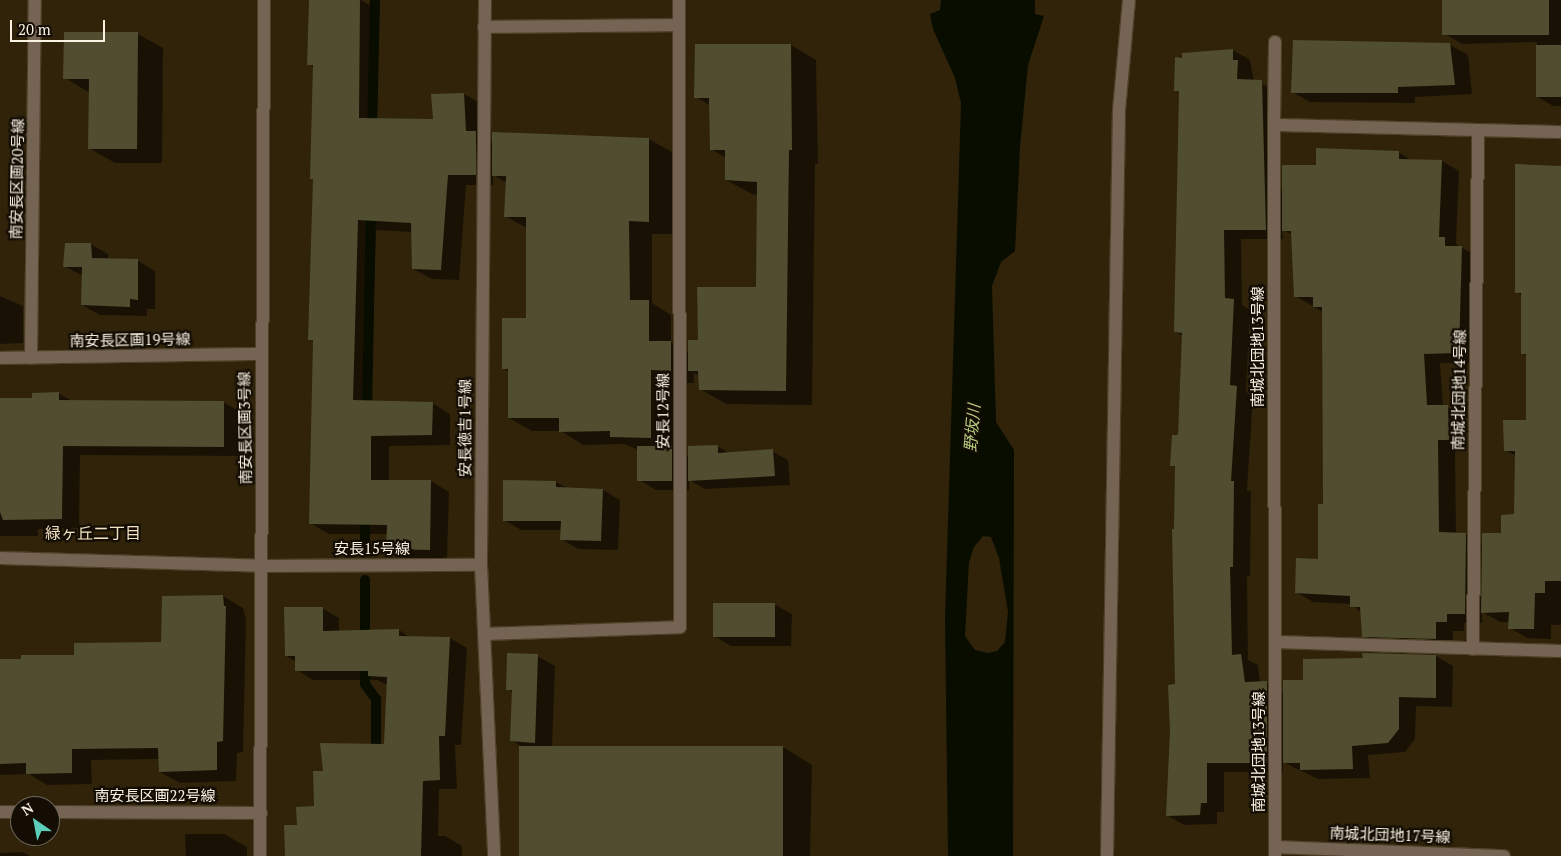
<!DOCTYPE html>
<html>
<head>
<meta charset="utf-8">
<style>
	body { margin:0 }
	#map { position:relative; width:1561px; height:856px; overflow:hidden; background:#302309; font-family:"PT Serif","Noto Sans JP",serif }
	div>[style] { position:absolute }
	.water>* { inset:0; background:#080d00 }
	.shadow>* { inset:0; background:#0007 }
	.stream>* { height:10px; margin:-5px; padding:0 5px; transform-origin:5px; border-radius:5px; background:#080d00 }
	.building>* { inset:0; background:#514d30; transform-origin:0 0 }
	.roads { filter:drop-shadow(1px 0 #4c4027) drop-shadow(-1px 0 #4c4027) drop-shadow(0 1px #4c4027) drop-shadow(0 -1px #4c4027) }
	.street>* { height:12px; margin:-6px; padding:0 6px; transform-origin:6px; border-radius:6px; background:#756354 }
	span { translate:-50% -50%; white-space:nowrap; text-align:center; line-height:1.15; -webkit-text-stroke:4.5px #130d04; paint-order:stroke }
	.street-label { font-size:15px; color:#f9f1e1 }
	.water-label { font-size:16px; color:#b9cd81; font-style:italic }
	.neighbourhood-label { font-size:16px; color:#f2e1c3 }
	.north { position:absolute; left:10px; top:796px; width:50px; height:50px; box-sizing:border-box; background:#130d04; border:1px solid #6f685c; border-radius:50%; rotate:327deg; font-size:14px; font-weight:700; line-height:20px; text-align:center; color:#f9f1e1 }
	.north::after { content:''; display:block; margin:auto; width:18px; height:22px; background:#5dceba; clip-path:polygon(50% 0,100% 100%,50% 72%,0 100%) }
	.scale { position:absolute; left:10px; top:20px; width:95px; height:22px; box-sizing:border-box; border:2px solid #f9f1e1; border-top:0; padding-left:6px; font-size:15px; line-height:18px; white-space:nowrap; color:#f9f1e1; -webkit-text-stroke:4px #130d04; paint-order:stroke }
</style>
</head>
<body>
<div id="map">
	<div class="water">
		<div style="clip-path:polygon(evenodd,941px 0,1035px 0,1035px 14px,1044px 16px,1028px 65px,1020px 147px,1015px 251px,1001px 262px,992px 286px,996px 422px,1014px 450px,1013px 856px,948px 856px,945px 618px,961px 103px,955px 78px,933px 29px,930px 14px,940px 10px,941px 0,983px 536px,991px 537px,999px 558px,1008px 612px,1005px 642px,997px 651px,988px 653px,975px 650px,965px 636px,969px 562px,974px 547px,983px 536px)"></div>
	</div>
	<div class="shadow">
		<div style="clip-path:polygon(310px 0,361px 0,378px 10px,377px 119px,434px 120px,464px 94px,482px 104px,483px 137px,493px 143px,493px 133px,649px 139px,672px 152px,672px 234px,652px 234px,652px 303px,671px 315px,671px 342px,689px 352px,758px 288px,758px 195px,752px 194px,726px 180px,726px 158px,711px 149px,711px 106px,696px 97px,791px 45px,816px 60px,818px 164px,815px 164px,812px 405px,726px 404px,700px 389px,700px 376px,694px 373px,694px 383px,673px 383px,673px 448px,689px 457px,717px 446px,729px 453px,772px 451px,788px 460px,790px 485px,705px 489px,689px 480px,689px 490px,656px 490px,639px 480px,639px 450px,624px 444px,583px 445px,561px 431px,532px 431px,509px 418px,509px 372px,503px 368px,527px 319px,527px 228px,505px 216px,507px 183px,493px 175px,493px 185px,466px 185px,459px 280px,432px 279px,413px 269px,412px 232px,376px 230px,371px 402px,432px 403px,450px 414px,450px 445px,389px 446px,389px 481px,431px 481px,449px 492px,447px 560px,406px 558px,387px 548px,388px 534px,329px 534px,310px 523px,314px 342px,309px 339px,314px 179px,314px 67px,309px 64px)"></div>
		<div style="clip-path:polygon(1443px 0,1561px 0,1561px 106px,1553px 106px,1536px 96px,1537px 42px,1462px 44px,1445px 34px)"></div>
		<div style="clip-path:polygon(65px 33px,138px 34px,163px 48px,162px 163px,115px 163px,89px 148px,90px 93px,65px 78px)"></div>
		<div style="clip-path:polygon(1450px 45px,1468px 55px,1472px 94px,1415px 97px,1415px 103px,1310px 102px,1292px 92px)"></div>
		<div style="clip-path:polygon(1233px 50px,1250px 60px,1254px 81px,1278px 91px,1281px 189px,1317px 167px,1398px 152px,1413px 161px,1442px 161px,1459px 171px,1456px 244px,1478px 257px,1476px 363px,1440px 363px,1443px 406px,1465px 416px,1466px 449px,1455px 449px,1456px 534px,1466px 534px,1483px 544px,1502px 535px,1515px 516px,1516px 456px,1505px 450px,1527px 421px,1527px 356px,1522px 353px,1522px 296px,1516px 292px,1561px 167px,1561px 625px,1551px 625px,1551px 639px,1527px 638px,1510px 628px,1510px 622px,1500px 622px,1482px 612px,1482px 623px,1464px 623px,1464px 631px,1453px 631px,1453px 648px,1380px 646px,1363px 636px,1362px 613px,1351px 604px,1313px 602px,1296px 592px,1319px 560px,1324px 505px,1323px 312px,1295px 296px,1293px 235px,1282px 229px,1283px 239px,1241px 239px,1242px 305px,1250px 310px,1246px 392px,1253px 397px,1247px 490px,1251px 492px,1250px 576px,1247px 576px,1248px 660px,1258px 665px,1260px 683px,1266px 682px,1284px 693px,1304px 681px,1436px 656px,1453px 666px,1452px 707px,1416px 706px,1415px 739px,1405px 752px,1368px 755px,1370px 778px,1318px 779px,1283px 762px,1283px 772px,1224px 772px,1224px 812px,1217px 812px,1217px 824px,1184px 825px,1168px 816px,1176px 685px,1176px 468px,1172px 465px,1180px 437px,1183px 336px,1175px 332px,1181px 93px,1175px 90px,1183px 59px)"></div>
		<div style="clip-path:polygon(90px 244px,108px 254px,108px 260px,138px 261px,155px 271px,155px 309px,147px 309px,147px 316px,100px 315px,82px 305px,83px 276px,64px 266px)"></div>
		<div style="clip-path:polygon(0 296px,23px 306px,23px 343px,0 344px)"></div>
		<div style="clip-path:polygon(58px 393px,72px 401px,223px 402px,241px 412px,241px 456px,80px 455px,79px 528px,38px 529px,38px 536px,0 536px,0 400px,33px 399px)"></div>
		<div style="clip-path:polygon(556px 482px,567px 488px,603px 490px,620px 500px,618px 550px,578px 549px,561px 539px,561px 530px,521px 530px,504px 520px)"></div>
		<div style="clip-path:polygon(223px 596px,243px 608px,246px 619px,243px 752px,237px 753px,236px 781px,180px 783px,160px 772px,160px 759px,91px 760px,92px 784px,47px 785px,29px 774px,0 775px,0 660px,76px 656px,163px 643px)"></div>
		<div style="clip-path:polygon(774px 604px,792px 614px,791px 646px,731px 646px,714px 636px)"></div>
		<div style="clip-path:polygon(322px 608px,339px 618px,339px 632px,399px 630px,411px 638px,450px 638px,467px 648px,461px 745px,455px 745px,457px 789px,439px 789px,438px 836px,445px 836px,462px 846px,462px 856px,286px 856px,298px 826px,315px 807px,324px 772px,386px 745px,388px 685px,377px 680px,313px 680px,297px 670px,297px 662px,286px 656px)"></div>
		<div style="clip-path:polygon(537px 656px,555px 666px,552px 747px,783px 747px,812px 765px,810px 856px,519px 856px,520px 746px,512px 740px,513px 692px,508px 689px)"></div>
		<div style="clip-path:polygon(185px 834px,224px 834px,247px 847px,247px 856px,186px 856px)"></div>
		<div style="clip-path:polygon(23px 852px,30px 856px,0 856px,0 853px)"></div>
	</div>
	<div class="stream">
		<div style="left:372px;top:132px;width:132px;rotate:-88.7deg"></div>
		<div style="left:367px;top:412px;width:203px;rotate:-88.9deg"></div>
		<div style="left:365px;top:550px;width:39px;rotate:-90deg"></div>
		<div style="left:365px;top:580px;width:62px;rotate:90deg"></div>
		<div style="left:365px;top:659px;width:25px;rotate:90deg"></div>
		<div style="left:365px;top:684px;width:19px;rotate:54deg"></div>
		<div style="left:376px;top:699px;width:59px;rotate:90deg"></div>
	</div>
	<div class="building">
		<div style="clip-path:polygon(309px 0,360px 0,359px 118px,433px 119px,431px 94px,464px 93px,466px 131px,476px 131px,476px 175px,448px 175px,441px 270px,412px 269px,411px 223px,358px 220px,353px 400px,433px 402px,432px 435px,371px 436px,371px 480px,431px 480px,430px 550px,386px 549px,387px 525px,309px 524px,313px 340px,308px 340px,313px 179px,310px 179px,313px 65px,307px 65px)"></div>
		<div style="left:1442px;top:0;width:107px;height:35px"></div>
		<div style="clip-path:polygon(64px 32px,138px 32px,137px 149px,88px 149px,89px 79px,63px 79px)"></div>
		<div style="clip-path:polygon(1293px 40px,1450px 43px,1455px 85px,1398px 87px,1398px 93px,1291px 93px)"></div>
		<div style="clip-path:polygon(695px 44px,791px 44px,792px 150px,789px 150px,786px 391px,699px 390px,698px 371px,688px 371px,688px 340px,698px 340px,697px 287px,756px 287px,757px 182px,725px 180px,725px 150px,710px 150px,709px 98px,694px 98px)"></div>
		<div style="left:1536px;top:45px;width:25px;height:52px"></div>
		<div style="clip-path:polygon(1233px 49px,1233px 60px,1238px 60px,1237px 79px,1262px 80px,1266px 230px,1224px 230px,1225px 298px,1234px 299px,1230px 385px,1237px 386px,1231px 481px,1234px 481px,1233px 567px,1230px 567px,1232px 655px,1241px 654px,1245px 682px,1267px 681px,1267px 763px,1207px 763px,1207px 803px,1201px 803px,1200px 815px,1166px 816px,1170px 731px,1168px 685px,1175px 684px,1172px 529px,1174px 529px,1175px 466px,1170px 466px,1172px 435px,1178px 435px,1182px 333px,1174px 332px,1179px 91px,1174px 91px,1175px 57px,1182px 58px,1182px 53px)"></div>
		<div style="clip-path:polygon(492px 132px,649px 138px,649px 222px,629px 221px,630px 300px,649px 300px,649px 341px,671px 341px,671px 371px,651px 370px,651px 438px,610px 437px,610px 431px,559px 432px,559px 418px,508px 418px,508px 369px,502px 369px,502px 318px,526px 318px,526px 217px,504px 217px,506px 176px,492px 176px)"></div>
		<div style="clip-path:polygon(1316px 148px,1399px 151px,1399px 159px,1442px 160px,1439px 237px,1445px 237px,1445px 246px,1462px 246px,1459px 353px,1424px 354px,1427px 405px,1448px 405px,1449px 440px,1438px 440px,1439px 532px,1466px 533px,1465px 614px,1447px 614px,1447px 622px,1436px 622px,1436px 639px,1362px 637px,1360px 607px,1350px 607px,1350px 596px,1295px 593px,1296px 558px,1318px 559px,1318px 504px,1323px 504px,1322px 307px,1313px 307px,1313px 297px,1294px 297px,1291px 231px,1282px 231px,1282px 165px,1316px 165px)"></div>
		<div style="clip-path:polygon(1515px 164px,1561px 166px,1561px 581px,1545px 581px,1545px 593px,1535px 593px,1534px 629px,1508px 629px,1509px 612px,1481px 613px,1482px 533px,1501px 533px,1501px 515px,1514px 514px,1515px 451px,1504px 451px,1503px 420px,1526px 420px,1526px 354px,1521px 354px,1521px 293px,1515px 293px)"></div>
		<div style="clip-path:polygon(65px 243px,91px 243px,92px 258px,138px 259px,138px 300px,130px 299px,130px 307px,81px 305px,82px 267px,63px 267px)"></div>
		<div style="clip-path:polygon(59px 392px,59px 400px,224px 401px,224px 447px,63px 446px,62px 519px,3px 520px,0 512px,0 398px,32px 398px,32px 393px)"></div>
		<div style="clip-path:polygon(718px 445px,718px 453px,773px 449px,775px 476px,688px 481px,688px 446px)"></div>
		<div style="left:637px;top:446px;width:35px;height:35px"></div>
		<div style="clip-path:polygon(503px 480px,556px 481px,556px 487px,603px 489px,601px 541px,560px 540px,561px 521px,503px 521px)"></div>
		<div style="clip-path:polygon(223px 595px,224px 606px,226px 606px,223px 741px,217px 742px,217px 770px,159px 772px,158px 748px,72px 749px,72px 773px,26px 774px,26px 763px,0 764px,0 659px,21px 659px,21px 655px,74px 655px,74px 643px,161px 642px,162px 596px)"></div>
		<div style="left:713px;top:603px;width:62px;height:34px"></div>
		<div style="clip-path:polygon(284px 607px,323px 607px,323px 631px,399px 629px,399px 636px,450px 637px,445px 736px,439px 736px,440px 780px,423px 781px,421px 856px,285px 856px,284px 825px,297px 825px,296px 807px,314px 806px,313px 771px,323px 771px,320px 743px,384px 744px,387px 677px,368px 676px,368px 671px,295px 671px,295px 656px,285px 656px)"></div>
		<div style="clip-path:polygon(507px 653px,538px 654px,535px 743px,510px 741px,512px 690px,506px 690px)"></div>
		<div style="clip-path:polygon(1362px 653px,1436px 655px,1436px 698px,1399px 697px,1399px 729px,1388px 743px,1352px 746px,1353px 769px,1300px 770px,1300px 763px,1283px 763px,1283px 680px,1303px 680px,1303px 659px,1363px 658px)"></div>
		<div style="left:519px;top:746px;width:264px;height:110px"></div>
	</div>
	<div class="roads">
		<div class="street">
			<div style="left:485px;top:0;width:565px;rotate:90.41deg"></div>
			<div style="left:481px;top:565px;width:291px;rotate:87.4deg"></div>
			<div style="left:484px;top:27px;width:194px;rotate:-0.6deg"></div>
			<div style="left:1274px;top:125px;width:83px;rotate:-89.3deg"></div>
			<div style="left:0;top:358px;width:260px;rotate:-0.9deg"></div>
			<div style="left:31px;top:358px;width:358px;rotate:-89.4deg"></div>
			<div style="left:0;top:558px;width:263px;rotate:1.7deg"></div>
			<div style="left:263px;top:566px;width:218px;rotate:-0.3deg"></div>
			<div style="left:484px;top:634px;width:196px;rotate:-2deg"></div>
			<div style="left:680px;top:627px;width:627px;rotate:-90.09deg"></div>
			<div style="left:1275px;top:642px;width:286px;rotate:1.8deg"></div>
			<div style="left:1473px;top:649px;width:518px;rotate:-89.45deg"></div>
			<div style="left:0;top:812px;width:20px"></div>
			<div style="left:50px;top:812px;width:211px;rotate:0.3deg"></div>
			<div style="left:1275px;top:847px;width:229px;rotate:2.3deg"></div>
			<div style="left:260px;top:856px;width:856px;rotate:-89.73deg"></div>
			<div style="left:1107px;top:856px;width:746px;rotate:-89.08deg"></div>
			<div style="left:1119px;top:110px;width:110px;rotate:-84.8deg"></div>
			<div style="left:1275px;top:856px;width:731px;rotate:-90.08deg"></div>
			<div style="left:1274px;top:125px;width:287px;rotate:1.4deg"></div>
		</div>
	</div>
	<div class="street-label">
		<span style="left:17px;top:179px;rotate:-89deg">南安長区画20号線</span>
		<span style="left:130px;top:340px;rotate:-1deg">南安長区画19号線</span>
		<span style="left:1258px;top:347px;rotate:-90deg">南城北団地13号線</span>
		<span style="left:1459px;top:390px;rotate:-89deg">南城北団地14号線</span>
		<span style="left:663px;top:411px;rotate:-90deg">安長12号線</span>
		<span style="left:245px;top:428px;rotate:-91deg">南安長区画3号線</span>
		<span style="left:465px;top:428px;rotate:-90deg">安長徳吉1号線</span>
		<span style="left:372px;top:549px">安長15号線</span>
		<span style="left:1259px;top:752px;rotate:-90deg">南城北団地13号線</span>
		<span style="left:155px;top:796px">南安長区画22号線</span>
		<span style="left:1390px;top:835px;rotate:2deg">南城北団地17号線</span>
	</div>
	<div class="water-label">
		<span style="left:972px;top:428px;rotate:-85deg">野坂川</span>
	</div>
	<div class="neighbourhood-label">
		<span style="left:93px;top:533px">緑ヶ丘二丁目</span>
	</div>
	<div class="north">N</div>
	<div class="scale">20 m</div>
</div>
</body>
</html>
